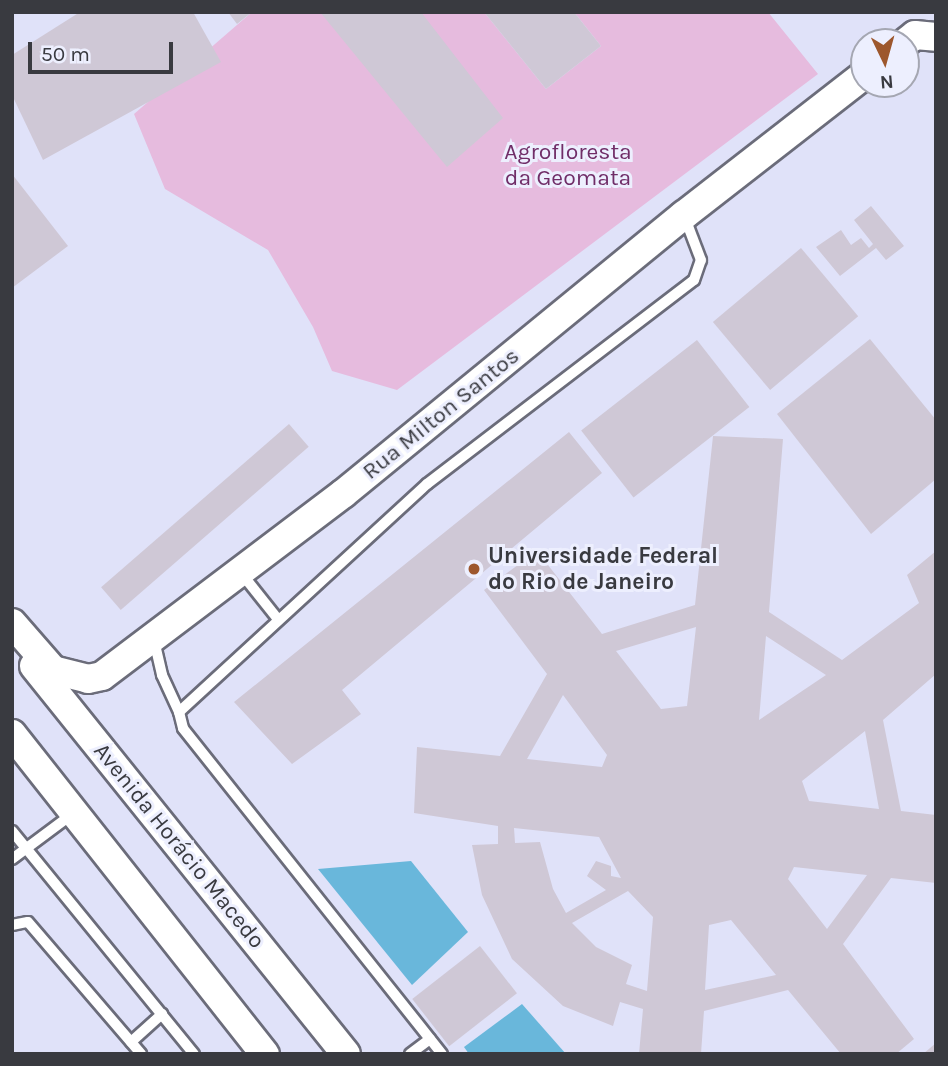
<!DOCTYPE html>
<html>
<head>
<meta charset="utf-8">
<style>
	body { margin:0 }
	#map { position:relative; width:948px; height:1066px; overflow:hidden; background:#edeffe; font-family:Karla,sans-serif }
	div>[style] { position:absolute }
	.built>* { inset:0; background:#e0e2f9 }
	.green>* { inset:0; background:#e6bbde }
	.water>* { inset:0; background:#69b7db }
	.building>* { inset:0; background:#cfc8d6; transform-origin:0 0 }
	.roads { filter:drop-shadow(2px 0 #6b6c7a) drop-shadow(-2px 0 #6b6c7a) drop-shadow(0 2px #6b6c7a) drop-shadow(0 -2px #6b6c7a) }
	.service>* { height:10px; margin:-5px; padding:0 5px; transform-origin:5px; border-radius:5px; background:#fff }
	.tertiary>* { height:28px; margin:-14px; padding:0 14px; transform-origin:14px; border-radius:14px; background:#fff }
	.dots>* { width:19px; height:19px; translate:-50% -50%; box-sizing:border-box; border:4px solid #edeffe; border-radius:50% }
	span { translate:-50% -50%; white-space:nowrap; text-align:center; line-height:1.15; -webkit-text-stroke:6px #edeffe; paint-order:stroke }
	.park-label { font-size:23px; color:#702d68 }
	.street-label { font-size:23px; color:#393a40 }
	.poi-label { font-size:23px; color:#393a40; font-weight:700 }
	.left { translate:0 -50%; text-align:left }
	.frame { position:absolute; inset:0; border:14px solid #393a40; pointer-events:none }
	.north { position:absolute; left:850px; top:28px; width:70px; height:70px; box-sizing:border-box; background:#edeffe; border:2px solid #a5a7b2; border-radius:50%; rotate:175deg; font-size:19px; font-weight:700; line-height:28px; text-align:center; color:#393a40 }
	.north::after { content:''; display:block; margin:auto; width:24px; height:32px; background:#9d572d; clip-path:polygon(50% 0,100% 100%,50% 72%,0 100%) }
	.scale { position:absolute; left:28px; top:42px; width:145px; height:32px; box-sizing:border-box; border:4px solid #393a40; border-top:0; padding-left:9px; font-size:21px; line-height:24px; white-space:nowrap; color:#393a40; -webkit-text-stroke:5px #edeffe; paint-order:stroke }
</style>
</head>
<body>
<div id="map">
	<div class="built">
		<div style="clip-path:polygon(evenodd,12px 12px,936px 12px,936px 1054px,12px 1054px,12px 12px,864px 42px,906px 42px,906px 84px,864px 84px,864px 42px)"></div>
	</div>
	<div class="green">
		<div style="clip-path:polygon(252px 12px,484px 12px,546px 89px,601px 46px,574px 12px,768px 12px,818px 74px,397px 390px,332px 371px,313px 327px,268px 250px,165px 189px,134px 114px)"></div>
	</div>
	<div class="water">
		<div style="clip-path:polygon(411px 861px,468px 932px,412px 985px,318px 869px)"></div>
		<div style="clip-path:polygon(522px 1004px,566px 1054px,469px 1054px,464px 1047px)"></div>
	</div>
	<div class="building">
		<div style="clip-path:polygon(80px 12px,193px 12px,221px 62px,43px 160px,12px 95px,12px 55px)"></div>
		<div style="clip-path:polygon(228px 12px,252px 12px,237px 24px)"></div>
		<div style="clip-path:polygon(320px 12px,421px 12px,503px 118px,447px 167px)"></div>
		<div style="clip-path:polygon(484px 12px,574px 12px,601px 46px,546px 89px)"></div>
		<div style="clip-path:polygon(12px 174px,68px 246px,12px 288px)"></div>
		<div style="clip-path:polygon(871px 206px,904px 246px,886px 260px,876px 248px,840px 276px,816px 247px,841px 230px,851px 245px,861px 238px,869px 248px,873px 244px,854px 220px)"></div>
		<div style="left:801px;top:248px;width:89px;height:115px;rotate:50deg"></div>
		<div style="clip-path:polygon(870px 339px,936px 420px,936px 479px,871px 534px,777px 414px)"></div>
		<div style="left:697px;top:340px;width:85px;height:147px;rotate:52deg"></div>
		<div style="left:289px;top:424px;width:30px;height:249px;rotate:49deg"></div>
		<div style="clip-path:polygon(569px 432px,602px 473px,342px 690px,361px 714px,292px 764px,234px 702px)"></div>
		<div style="clip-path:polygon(evenodd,713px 436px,783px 439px,769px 612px,842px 660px,919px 603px,907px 575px,936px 551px,936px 674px,883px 720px,901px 811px,936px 815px,936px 883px,891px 878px,843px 944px,914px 1039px,896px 1054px,841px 1054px,788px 990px,704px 1011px,701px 1054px,639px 1054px,643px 1009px,620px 1002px,613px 1026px,563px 1006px,512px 959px,482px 895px,472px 845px,498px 844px,498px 826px,414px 813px,417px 747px,500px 756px,547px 674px,484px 590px,537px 551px,602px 634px,695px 605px,713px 436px,696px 627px,687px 706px,661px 709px,616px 651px,696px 627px,713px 436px,766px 636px,826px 675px,759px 720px,766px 636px,713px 436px,563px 695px,607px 755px,602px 767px,527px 759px,563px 695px,713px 436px,865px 731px,879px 809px,809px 801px,802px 781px,865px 731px,713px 436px,514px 828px,599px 837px,621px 878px,611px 876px,611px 866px,596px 861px,587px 876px,606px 890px,566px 913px,553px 889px,540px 842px,515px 843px,514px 828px,713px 436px,794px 867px,867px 875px,827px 929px,788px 879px,794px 867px,713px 436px,628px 891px,653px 917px,647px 991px,626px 984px,632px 965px,596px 947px,572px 923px,628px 891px,713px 436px,731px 920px,776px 975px,705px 990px,709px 925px,731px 920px)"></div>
		<div style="left:480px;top:946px;width:60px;height:86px;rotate:52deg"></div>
		<div style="clip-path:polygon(936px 1043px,936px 1054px,923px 1054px)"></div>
	</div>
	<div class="roads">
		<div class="service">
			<div style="left:242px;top:574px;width:56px;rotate:51.5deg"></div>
			<div style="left:154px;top:640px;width:36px;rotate:77deg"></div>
			<div style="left:162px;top:675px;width:41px;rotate:65.3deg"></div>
			<div style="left:12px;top:831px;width:288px;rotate:50.8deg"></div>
			<div style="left:12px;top:859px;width:79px;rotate:-36.7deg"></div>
			<div style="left:12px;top:925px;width:16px;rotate:-11deg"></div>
			<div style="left:28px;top:922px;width:174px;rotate:49.4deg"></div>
			<div style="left:131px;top:1042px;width:42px;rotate:-42.1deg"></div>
			<div style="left:410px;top:1054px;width:25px;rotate:-37deg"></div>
			<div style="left:442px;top:1054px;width:416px;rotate:-128.5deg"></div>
			<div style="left:183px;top:728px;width:16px;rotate:-104deg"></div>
			<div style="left:179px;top:712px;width:337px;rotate:-42.6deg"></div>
			<div style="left:427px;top:484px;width:336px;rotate:-37.4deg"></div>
			<div style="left:694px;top:280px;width:21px;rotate:-71deg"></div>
			<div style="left:701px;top:260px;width:45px;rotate:-110.9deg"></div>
		</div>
		<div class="tertiary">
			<div style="left:906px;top:42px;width:11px;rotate:-38deg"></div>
			<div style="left:915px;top:35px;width:21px;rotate:5deg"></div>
			<div style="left:12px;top:623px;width:62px;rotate:48.9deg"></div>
			<div style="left:53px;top:670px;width:36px;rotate:14deg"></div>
			<div style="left:88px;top:679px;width:14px;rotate:-12deg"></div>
			<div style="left:102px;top:676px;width:303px;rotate:-37.1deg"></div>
			<div style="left:344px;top:493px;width:439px;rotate:-39.3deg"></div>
			<div style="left:684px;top:215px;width:228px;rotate:-37.9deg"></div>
			<div style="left:34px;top:666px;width:498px;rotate:51.2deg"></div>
			<div style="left:12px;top:734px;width:408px;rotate:51.7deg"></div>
		</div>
	</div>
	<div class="dots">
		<div style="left:474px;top:569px;background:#9d572d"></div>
	</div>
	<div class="park-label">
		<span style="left:568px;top:165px">Agrofloresta<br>da Geomata</span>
	</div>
	<div class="street-label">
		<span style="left:441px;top:414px;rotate:-39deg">Rua Milton Santos</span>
		<span style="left:179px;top:846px;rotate:51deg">Avenida Horácio Macedo</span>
	</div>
	<div class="poi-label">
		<span class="left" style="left:488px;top:569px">Universidade Federal<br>do Rio de Janeiro</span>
	</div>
	<div class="frame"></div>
	<div class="north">N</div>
	<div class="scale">50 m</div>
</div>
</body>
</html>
